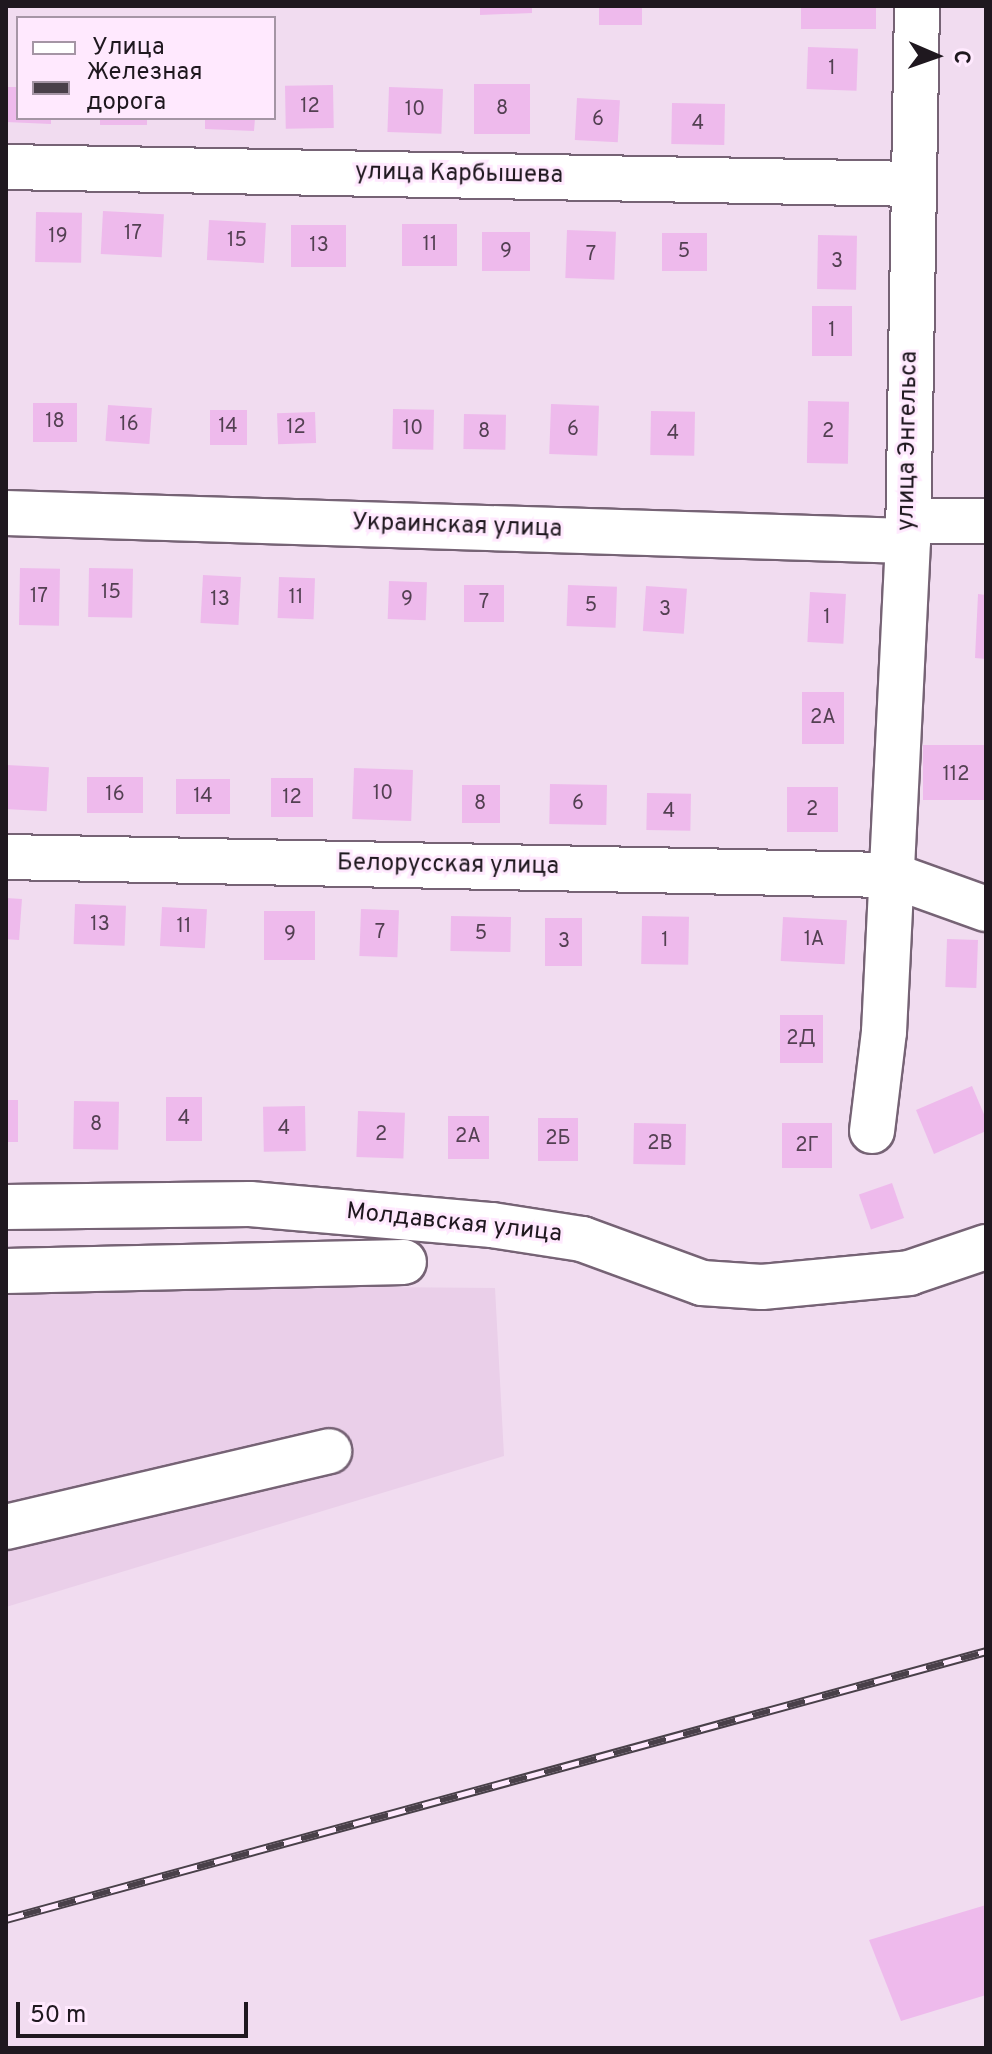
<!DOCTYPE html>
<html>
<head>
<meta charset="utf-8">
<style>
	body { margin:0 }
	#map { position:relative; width:992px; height:2054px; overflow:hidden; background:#f1dcf0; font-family:Overpass,sans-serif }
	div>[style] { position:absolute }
	.built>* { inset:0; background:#eacfe9 }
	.building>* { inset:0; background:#eebaec; transform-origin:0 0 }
	.roads { filter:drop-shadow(2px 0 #766375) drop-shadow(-2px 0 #766375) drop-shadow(0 2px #766375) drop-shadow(0 -2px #766375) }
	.minor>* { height:44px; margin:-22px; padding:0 22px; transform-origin:22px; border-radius:22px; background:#fff }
	.rail>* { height:9px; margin-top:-4.5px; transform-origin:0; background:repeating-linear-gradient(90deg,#ffe9fe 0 18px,#494049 0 36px); box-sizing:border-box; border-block:2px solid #494049 }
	span { translate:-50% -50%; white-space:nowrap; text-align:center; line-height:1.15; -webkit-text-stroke:6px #ffe9fe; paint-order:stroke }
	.number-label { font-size:20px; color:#534052 }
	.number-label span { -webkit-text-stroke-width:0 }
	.street-label { font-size:24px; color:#1f181f }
	.frame { position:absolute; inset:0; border:8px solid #1f181f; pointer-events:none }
	.legend { position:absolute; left:16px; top:16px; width:260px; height:104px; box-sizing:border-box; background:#ffe9fe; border:2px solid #a595a5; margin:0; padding:10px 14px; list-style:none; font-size:24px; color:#1f181f }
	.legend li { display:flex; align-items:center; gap:16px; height:40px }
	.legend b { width:40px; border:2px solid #a595a5 }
	.north { position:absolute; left:896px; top:16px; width:80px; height:80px; -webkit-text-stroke:6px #ffe9fe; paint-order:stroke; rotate:92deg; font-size:22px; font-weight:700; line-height:32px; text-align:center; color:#1f181f }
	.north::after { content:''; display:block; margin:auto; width:28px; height:36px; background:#1f181f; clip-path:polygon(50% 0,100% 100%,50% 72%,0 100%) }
	.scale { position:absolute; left:16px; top:2002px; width:232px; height:36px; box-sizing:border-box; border:4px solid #1f181f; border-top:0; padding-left:10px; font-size:24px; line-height:28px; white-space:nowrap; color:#1f181f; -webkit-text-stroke:6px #ffe9fe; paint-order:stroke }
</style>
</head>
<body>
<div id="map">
	<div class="built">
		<div style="clip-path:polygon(6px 1284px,495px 1288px,504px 1456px,6px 1607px)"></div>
	</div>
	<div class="building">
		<div style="clip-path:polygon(480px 6px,532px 6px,532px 13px,480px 15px)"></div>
		<div style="left:599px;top:6px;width:43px;height:19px"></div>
		<div style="left:801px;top:6px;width:75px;height:23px"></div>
		<div style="left:808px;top:47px;width:50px;height:42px;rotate:2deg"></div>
		<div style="left:474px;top:84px;width:56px;height:50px"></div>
		<div style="left:333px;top:85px;width:43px;height:48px;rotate:89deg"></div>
		<div style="clip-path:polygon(6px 87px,18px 87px,18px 118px,51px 118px,51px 124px,6px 122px)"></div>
		<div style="left:389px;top:87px;width:54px;height:45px;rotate:2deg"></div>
		<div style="left:577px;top:98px;width:43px;height:42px;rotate:3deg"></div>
		<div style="left:672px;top:103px;width:53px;height:41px;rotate:1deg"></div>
		<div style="left:100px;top:118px;width:47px;height:7px"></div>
		<div style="clip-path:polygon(205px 118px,255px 118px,254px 131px,205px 129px)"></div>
		<div style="left:103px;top:211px;width:61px;height:43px;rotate:3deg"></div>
		<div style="left:36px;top:212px;width:46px;height:50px;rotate:1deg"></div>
		<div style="left:209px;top:220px;width:57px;height:40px;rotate:3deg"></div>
		<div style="left:402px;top:224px;width:55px;height:42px"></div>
		<div style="left:291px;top:225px;width:55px;height:42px"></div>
		<div style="left:567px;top:230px;width:49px;height:48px;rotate:2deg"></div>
		<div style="left:530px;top:232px;width:39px;height:48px;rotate:90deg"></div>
		<div style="left:662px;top:233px;width:45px;height:38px"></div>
		<div style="left:818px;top:235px;width:39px;height:54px;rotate:1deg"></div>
		<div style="left:812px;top:306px;width:40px;height:50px"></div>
		<div style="left:808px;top:401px;width:41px;height:62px;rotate:1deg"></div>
		<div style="left:33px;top:403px;width:44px;height:39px"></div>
		<div style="left:551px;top:404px;width:48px;height:50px;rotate:2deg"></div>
		<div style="left:108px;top:405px;width:44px;height:36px;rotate:4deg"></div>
		<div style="left:393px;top:409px;width:41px;height:40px;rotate:1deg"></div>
		<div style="left:210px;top:410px;width:37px;height:35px"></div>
		<div style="left:651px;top:411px;width:44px;height:44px;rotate:1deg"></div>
		<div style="left:315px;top:412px;width:31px;height:38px;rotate:88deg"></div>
		<div style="left:464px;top:414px;width:42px;height:35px;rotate:1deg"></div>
		<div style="left:20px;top:568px;width:40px;height:57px;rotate:1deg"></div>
		<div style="left:89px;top:568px;width:44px;height:49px;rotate:1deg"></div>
		<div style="left:203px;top:575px;width:38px;height:48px;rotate:3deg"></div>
		<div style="left:279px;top:577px;width:36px;height:41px;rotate:2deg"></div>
		<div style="left:389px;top:581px;width:38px;height:38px;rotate:2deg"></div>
		<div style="left:464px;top:585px;width:40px;height:37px"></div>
		<div style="left:568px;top:585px;width:49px;height:41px;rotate:2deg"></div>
		<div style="left:646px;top:586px;width:41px;height:45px;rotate:4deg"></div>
		<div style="left:810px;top:592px;width:36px;height:50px;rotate:3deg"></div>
		<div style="clip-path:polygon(978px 594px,986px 595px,986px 659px,975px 658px)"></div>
		<div style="left:802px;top:692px;width:42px;height:52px"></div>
		<div style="left:986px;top:745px;width:55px;height:63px;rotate:90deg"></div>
		<div style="left:7px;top:765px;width:42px;height:44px;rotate:3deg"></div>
		<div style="left:354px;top:768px;width:59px;height:51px;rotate:2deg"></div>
		<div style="left:87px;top:777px;width:56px;height:36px"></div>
		<div style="left:313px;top:778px;width:39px;height:42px;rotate:90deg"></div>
		<div style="left:176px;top:779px;width:54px;height:35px"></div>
		<div style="left:550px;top:784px;width:57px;height:40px;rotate:1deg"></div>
		<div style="left:462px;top:785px;width:38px;height:38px"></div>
		<div style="left:787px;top:787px;width:51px;height:45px"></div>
		<div style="left:647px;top:793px;width:44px;height:37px;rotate:1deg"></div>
		<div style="left:6px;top:898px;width:16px;height:41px;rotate:4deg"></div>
		<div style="left:75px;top:904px;width:51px;height:40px;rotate:2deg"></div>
		<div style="left:162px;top:907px;width:45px;height:39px;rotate:3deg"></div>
		<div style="left:361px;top:909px;width:38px;height:47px;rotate:2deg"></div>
		<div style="left:264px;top:911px;width:51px;height:49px"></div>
		<div style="left:451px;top:916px;width:60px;height:35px;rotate:1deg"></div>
		<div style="left:642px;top:916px;width:47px;height:48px;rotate:1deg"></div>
		<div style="left:783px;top:917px;width:64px;height:44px;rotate:3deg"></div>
		<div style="left:545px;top:918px;width:37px;height:48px"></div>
		<div style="left:947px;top:939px;width:31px;height:48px;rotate:2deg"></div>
		<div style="left:780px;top:1015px;width:43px;height:48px"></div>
		<div style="clip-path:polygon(972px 1086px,986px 1119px,986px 1131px,934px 1154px,916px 1110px)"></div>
		<div style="left:166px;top:1097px;width:36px;height:44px"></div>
		<div style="left:6px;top:1100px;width:12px;height:42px"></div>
		<div style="left:74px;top:1101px;width:45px;height:48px;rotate:1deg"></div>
		<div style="left:305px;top:1106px;width:45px;height:42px;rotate:89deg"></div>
		<div style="left:358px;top:1111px;width:47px;height:46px;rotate:2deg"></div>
		<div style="left:448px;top:1116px;width:41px;height:43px"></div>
		<div style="left:538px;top:1118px;width:40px;height:43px"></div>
		<div style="left:634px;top:1123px;width:52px;height:41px;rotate:1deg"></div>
		<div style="left:782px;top:1123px;width:50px;height:45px"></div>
		<div style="left:892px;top:1183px;width:37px;height:35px;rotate:71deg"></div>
		<div style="clip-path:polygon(986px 1905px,986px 1995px,901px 2021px,869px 1940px)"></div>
	</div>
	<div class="roads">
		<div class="minor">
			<div style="left:6px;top:167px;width:906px;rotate:1.07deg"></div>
			<div style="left:6px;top:513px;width:902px;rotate:1.78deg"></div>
			<div style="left:908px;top:521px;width:78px"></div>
			<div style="left:6px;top:857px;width:885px;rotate:1.17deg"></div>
			<div style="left:891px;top:875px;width:101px;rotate:19.7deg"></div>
			<div style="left:872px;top:1131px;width:100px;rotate:-83.1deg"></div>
			<div style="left:884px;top:1032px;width:492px;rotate:-87.2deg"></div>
			<div style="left:908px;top:541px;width:535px;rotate:-89.04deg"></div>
			<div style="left:6px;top:1207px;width:244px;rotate:-0.7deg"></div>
			<div style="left:250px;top:1204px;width:243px;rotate:5deg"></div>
			<div style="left:492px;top:1225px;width:91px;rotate:8.8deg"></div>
			<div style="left:582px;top:1239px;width:128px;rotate:20.1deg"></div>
			<div style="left:702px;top:1283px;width:60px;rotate:3.8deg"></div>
			<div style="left:762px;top:1287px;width:148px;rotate:-5.4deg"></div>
			<div style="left:909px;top:1273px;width:81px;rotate:-18.7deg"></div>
			<div style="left:6px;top:1271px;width:398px;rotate:-1.3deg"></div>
			<div style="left:6px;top:1527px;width:332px;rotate:-13.2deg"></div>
		</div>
	</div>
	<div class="rail">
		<div style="left:6px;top:1919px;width:1016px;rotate:-15.29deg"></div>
	</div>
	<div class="number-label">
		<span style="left:832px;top:69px">1</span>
		<span style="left:310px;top:107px">12</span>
		<span style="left:502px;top:109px">8</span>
		<span style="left:415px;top:110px">10</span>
		<span style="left:598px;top:120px">6</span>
		<span style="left:698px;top:124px">4</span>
		<span style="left:133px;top:234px">17</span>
		<span style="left:58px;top:237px">19</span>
		<span style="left:237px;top:241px">15</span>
		<span style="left:430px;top:245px">11</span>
		<span style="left:319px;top:246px">13</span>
		<span style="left:506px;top:252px">9</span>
		<span style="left:684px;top:252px">5</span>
		<span style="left:591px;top:255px">7</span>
		<span style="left:837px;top:262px">3</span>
		<span style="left:832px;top:331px">1</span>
		<span style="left:55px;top:422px">18</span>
		<span style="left:129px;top:425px">16</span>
		<span style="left:228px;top:427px">14</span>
		<span style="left:296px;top:428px">12</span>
		<span style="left:413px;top:429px">10</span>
		<span style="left:573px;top:430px">6</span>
		<span style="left:484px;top:432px">8</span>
		<span style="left:828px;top:432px">2</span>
		<span style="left:673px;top:434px">4</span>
		<span style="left:111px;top:593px">15</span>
		<span style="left:39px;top:597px">17</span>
		<span style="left:296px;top:598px">11</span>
		<span style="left:220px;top:600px">13</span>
		<span style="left:407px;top:600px">9</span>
		<span style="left:484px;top:603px">7</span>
		<span style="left:591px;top:606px">5</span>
		<span style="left:665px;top:610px">3</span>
		<span style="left:827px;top:618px">1</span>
		<span style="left:823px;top:718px">2А</span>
		<span style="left:956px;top:775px">112</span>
		<span style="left:383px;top:794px">10</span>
		<span style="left:115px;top:795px">16</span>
		<span style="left:203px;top:797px">14</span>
		<span style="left:292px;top:798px">12</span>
		<span style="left:480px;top:804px">8</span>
		<span style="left:578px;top:804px">6</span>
		<span style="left:812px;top:810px">2</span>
		<span style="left:669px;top:812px">4</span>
		<span style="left:100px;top:925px">13</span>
		<span style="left:184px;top:927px">11</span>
		<span style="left:380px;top:933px">7</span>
		<span style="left:481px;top:934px">5</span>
		<span style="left:290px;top:935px">9</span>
		<span style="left:814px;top:940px">1А</span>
		<span style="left:665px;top:941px">1</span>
		<span style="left:564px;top:942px">3</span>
		<span style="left:801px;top:1039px">2Д</span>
		<span style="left:184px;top:1119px">4</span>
		<span style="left:96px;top:1125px">8</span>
		<span style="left:284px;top:1129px">4</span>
		<span style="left:381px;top:1135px">2</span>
		<span style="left:468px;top:1137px">2А</span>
		<span style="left:558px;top:1139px">2Б</span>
		<span style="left:660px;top:1144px">2В</span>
		<span style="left:807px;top:1146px">2Г</span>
	</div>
	<div class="street-label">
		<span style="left:459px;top:175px;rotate:1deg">улица Карбышева</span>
		<span style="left:909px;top:441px;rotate:-89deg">улица Энгельса</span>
		<span style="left:457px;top:527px;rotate:2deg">Украинская улица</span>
		<span style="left:448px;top:866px;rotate:1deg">Белорусская улица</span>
		<span style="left:454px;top:1224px;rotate:6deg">Молдавская улица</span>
	</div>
	<div class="frame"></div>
	<ul class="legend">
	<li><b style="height:10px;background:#fff"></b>Улица</li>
	<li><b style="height:10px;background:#494049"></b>Железная дорога</li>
	</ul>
	<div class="north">С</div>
	<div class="scale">50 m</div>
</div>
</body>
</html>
